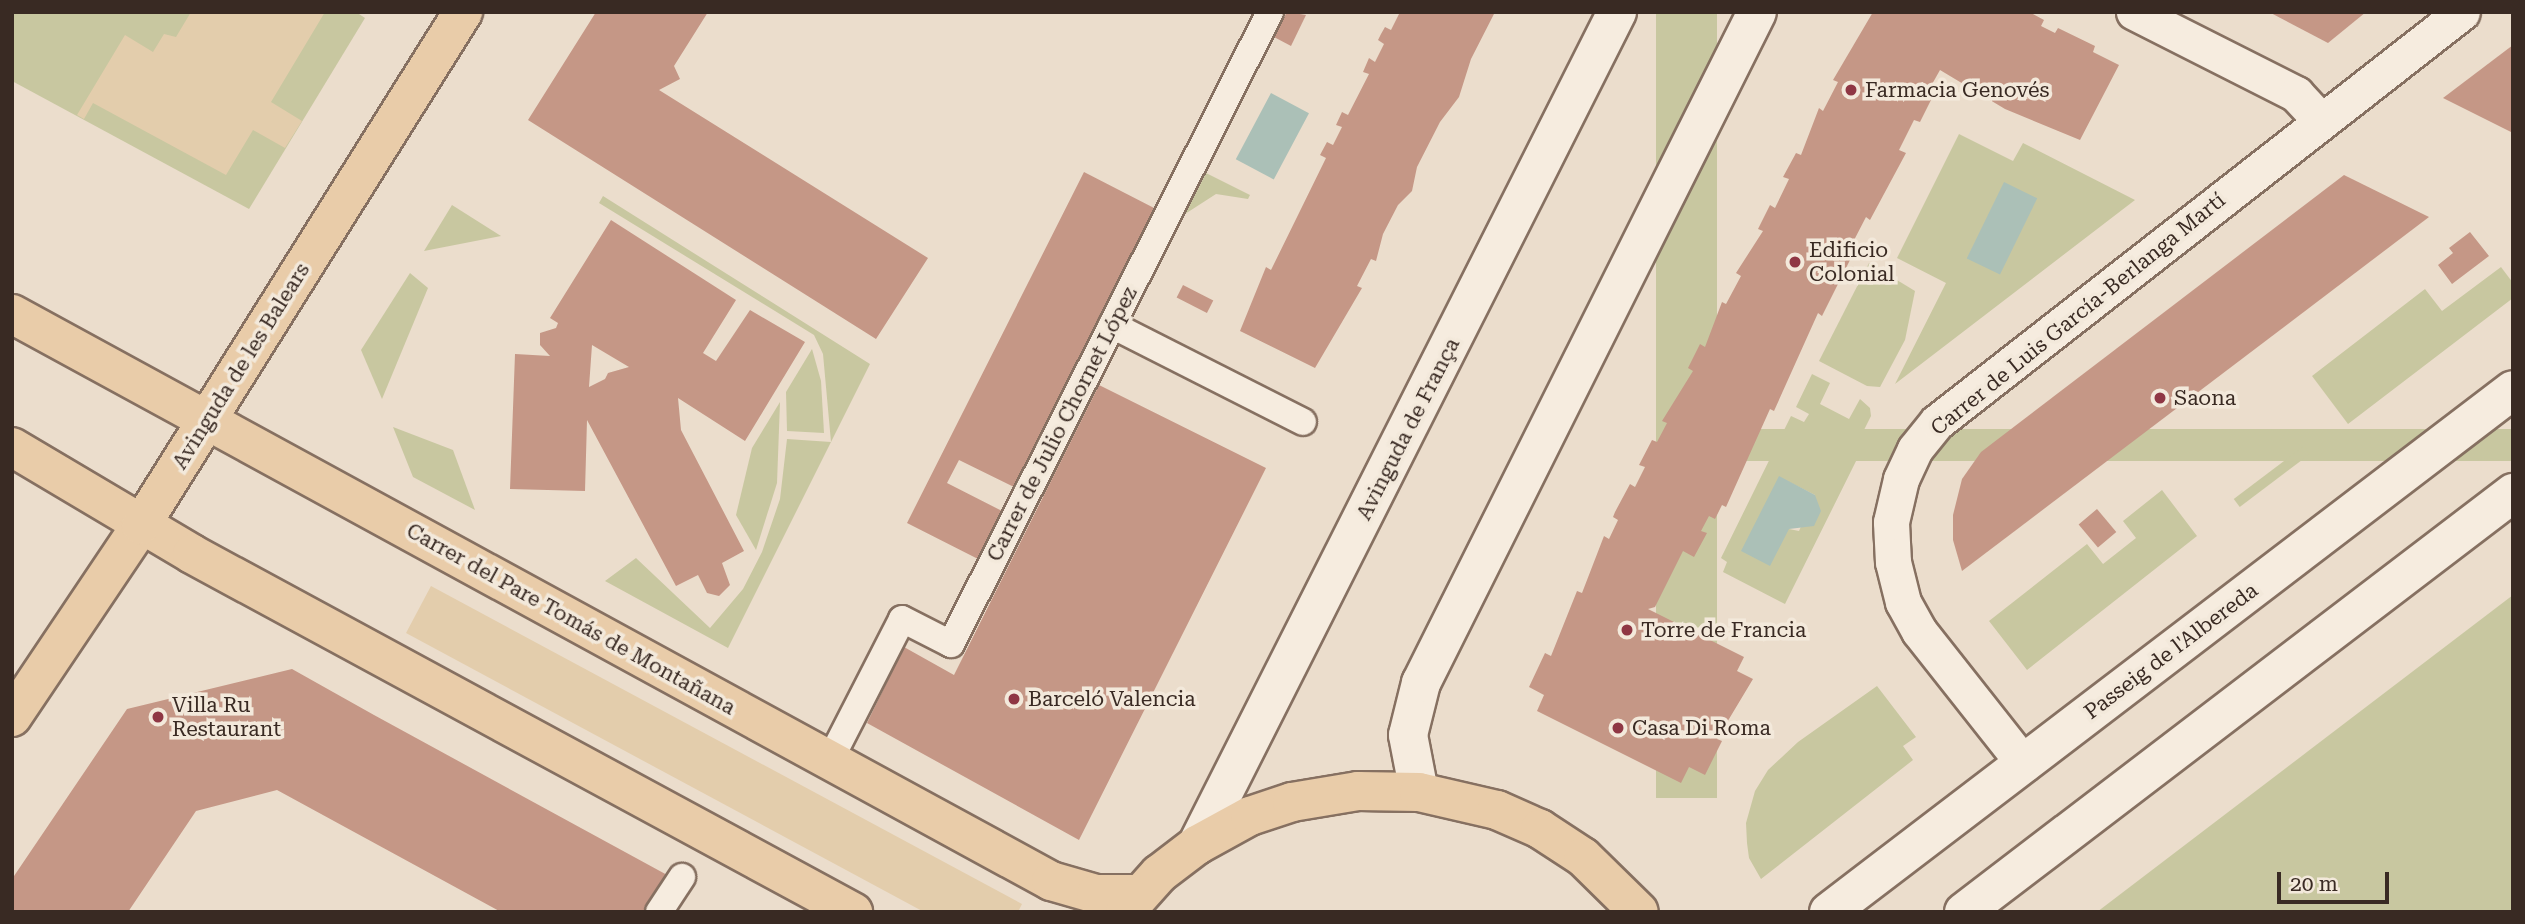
<!DOCTYPE html>
<html>
<head>
<meta charset="utf-8">
<style>
	body { margin:0 }
	#map { position:relative; width:2525px; height:924px; overflow:hidden; background:#ebddcc; font-family:"Roboto Serif",serif }
	div>[style] { position:absolute }
	.green>* { inset:0; background:#c8c7a0; transform-origin:0 0 }
	.sand>* { inset:0; background:#e3cdac }
	.water>* { inset:0; background:#abc0b7; transform-origin:0 0 }
	.building>* { inset:0; background:#c59786; transform-origin:0 0 }
	.roads { filter:drop-shadow(2px 0 #867061) drop-shadow(-2px 0 #867061) drop-shadow(0 2px #867061) drop-shadow(0 -2px #867061) }
	.pedestrian>* { height:26px; margin:-13px; padding:0 13px; transform-origin:13px; border-radius:13px; background:#f6ecdf }
	.minor>* { height:35px; margin:-17.5px; padding:0 17.5px; transform-origin:17.5px; border-radius:17.5px; background:#f6ecdf }
	.secondary>* { height:38px; margin:-19px; padding:0 19px; transform-origin:19px; border-radius:19px; background:#f6ecdf }
	.primary>* { height:38px; margin:-19px; padding:0 19px; transform-origin:19px; border-radius:19px; background:#e9cca9 }
	.dots>* { width:19px; height:19px; translate:-50% -50%; box-sizing:border-box; border:4px solid #f3e9db; border-radius:50% }
	span { translate:-50% -50%; white-space:nowrap; text-align:center; line-height:1.15; -webkit-text-stroke:7px #f3e9db; paint-order:stroke }
	.poi-label { font-size:21px; color:#392a23 }
	.left { translate:0 -50%; text-align:left }
	.street-label { font-size:21px; color:#392a23 }
	.frame { position:absolute; inset:0; border:14px solid #392a23; pointer-events:none }
	.scale { position:absolute; left:2277px; top:872px; width:112px; height:32px; box-sizing:border-box; border:4px solid #392a23; border-top:0; padding-left:9px; font-size:21px; line-height:24px; white-space:nowrap; color:#392a23; -webkit-text-stroke:5px #f3e9db; paint-order:stroke }
</style>
</head>
<body>
<div id="map">
	<div class="green">
		<div style="clip-path:polygon(12px 12px,356px 12px,365px 18px,249px 209px,12px 81px)"></div>
		<div style="left:1656px;top:12px;width:61px;height:786px"></div>
		<div style="clip-path:polygon(1959px 134px,2013px 161px,2023px 143px,2135px 200px,1895px 384px,1946px 283px,1897px 258px)"></div>
		<div style="clip-path:polygon(1206px 173px,1250px 195px,1248px 199px,1216px 194px,1185px 214px)"></div>
		<div style="clip-path:polygon(603px 196px,870px 364px,728px 648px,605px 581px,636px 558px,710px 628px,743px 589px,762px 552px,780px 499px,787px 439px,831px 442px,823px 354px,814px 335px,599px 203px)"></div>
		<div style="clip-path:polygon(452px 205px,501px 236px,424px 251px)"></div>
		<div style="clip-path:polygon(1869px 263px,1915px 291px,1905px 340px,1880px 387px,1867px 386px,1819px 361px)"></div>
		<div style="clip-path:polygon(2501px 267px,2513px 283px,2513px 298px,2348px 424px,2312px 376px,2425px 289px,2442px 311px)"></div>
		<div style="clip-path:polygon(410px 273px,428px 288px,382px 399px,361px 350px)"></div>
		<div style="clip-path:polygon(812px 349px,821px 381px,824px 433px,787px 431px,786px 392px)"></div>
		<div style="clip-path:polygon(evenodd,1812px 374px,1830px 383px,1820px 404px,1849px 419px,1860px 399px,1870px 408px,1871px 416px,1860px 438px,1866px 441px,1785px 604px,1723px 572px,1727px 562px,1721px 558px,1791px 416px,1804px 422px,1809px 414px,1796px 407px,1812px 374px,1779px 477px,1815px 495px,1799px 531px,1789px 529px,1779px 477px)"></div>
		<div style="clip-path:polygon(780px 402px,777px 483px,756px 550px,736px 515px,752px 448px)"></div>
		<div style="clip-path:polygon(393px 427px,453px 450px,475px 510px,413px 477px)"></div>
		<div style="left:2513px;top:429px;width:32px;height:799px;rotate:90deg"></div>
		<div style="left:2304px;top:446px;width:10px;height:88px;rotate:53deg"></div>
		<div style="clip-path:polygon(2162px 490px,2197px 536px,2027px 670px,1989px 621px,2087px 544px,2103px 564px,2136px 538px,2123px 521px)"></div>
		<div style="clip-path:polygon(2513px 595px,2513px 912px,2097px 912px)"></div>
		<div style="clip-path:polygon(1877px 686px,1916px 737px,1903px 746px,1913px 760px,1761px 879px,1749px 858px,1747px 843px,1746px 823px,1755px 791px,1768px 770px,1798px 742px)"></div>
	</div>
	<div class="sand">
		<div style="clip-path:polygon(191px 12px,325px 12px,271px 102px,302px 121px,285px 148px,253px 130px,226px 175px,93px 103px,84px 119px,77px 115px,125px 35px,153px 52px,164px 34px,176px 37px)"></div>
		<div style="clip-path:polygon(431px 586px,1022px 904px,1018px 912px,924px 912px,406px 633px)"></div>
	</div>
	<div class="water">
		<div style="left:1271px;top:93px;width:43px;height:75px;rotate:28deg"></div>
		<div style="left:2004px;top:182px;width:37px;height:85px;rotate:26deg"></div>
		<div style="clip-path:polygon(1779px 476px,1815px 495px,1821px 511px,1814px 526px,1789px 529px,1770px 566px,1741px 551px)"></div>
	</div>
	<div class="building">
		<div style="clip-path:polygon(596px 12px,708px 12px,674px 66px,680px 79px,659px 90px,928px 258px,876px 339px,528px 120px)"></div>
		<div style="clip-path:polygon(1287px 12px,1306px 15px,1291px 46px,1274px 37px)"></div>
		<div style="clip-path:polygon(1400px 12px,1495px 12px,1471px 59px,1459px 97px,1440px 122px,1417px 167px,1412px 191px,1398px 205px,1383px 234px,1376px 261px,1371px 259px,1357px 286px,1362px 288px,1315px 368px,1240px 331px,1266px 267px,1271px 270px,1326px 158px,1320px 155px,1327px 142px,1333px 145px,1342px 127px,1336px 125px,1342px 112px,1348px 115px,1369px 74px,1363px 72px,1369px 58px,1375px 62px,1384px 44px,1378px 40px,1381px 34px,1385px 27px,1391px 30px)"></div>
		<div style="clip-path:polygon(1873px 12px,2029px 12px,2044px 20px,2041px 26px,2055px 33px,2058px 28px,2095px 46px,2093px 52px,2119px 65px,2080px 140px,2005px 109px,1940px 70px,1931px 86px,1937px 88px,1920px 122px,1914px 120px,1899px 150px,1906px 153px,1870px 220px,1866px 217px,1851px 246px,1856px 248px,1822px 316px,1818px 313px,1774px 411px,1770px 409px,1726px 507px,1722px 505px,1715px 519px,1709px 516px,1701px 531px,1707px 533px,1694px 557px,1683px 551px,1655px 607px,1648px 609px,1744px 657px,1737px 671px,1753px 679px,1717px 739px,1722px 741px,1705px 775px,1689px 767px,1681px 783px,1537px 711px,1544px 695px,1529px 687px,1545px 653px,1551px 656px,1577px 591px,1582px 593px,1604px 536px,1609px 539px,1618px 520px,1613px 517px,1615px 512px,1630px 484px,1635px 487px,1645px 467px,1639px 465px,1652px 440px,1657px 442px,1667px 423px,1662px 421px,1693px 371px,1688px 368px,1700px 344px,1705px 347px,1722px 302px,1726px 304px,1741px 276px,1736px 273px,1763px 231px,1758px 229px,1770px 205px,1775px 208px,1789px 179px,1783px 177px,1796px 153px,1801px 155px,1819px 108px,1823px 111px,1838px 82px,1833px 80px)"></div>
		<div style="clip-path:polygon(2269px 12px,2366px 12px,2328px 43px)"></div>
		<div style="clip-path:polygon(2513px 45px,2513px 133px,2443px 98px)"></div>
		<div style="clip-path:polygon(1084px 172px,1156px 209px,1016px 488px,959px 460px,947px 483px,1004px 512px,980px 560px,907px 523px)"></div>
		<div style="clip-path:polygon(2344px 175px,2429px 217px,1962px 571px,1953px 540px,1953px 515px,1962px 479px,1981px 452px)"></div>
		<div style="clip-path:polygon(evenodd,611px 220px,736px 300px,703px 353px,716px 361px,750px 310px,805px 342px,745px 441px,678px 398px,681px 430px,744px 551px,722px 563px,730px 585px,719px 596px,707px 593px,698px 575px,676px 586px,587px 420px,585px 491px,510px 489px,515px 354px,550px 356px,540px 345px,540px 333px,556px 328px,558px 323px,550px 318px,611px 220px,592px 345px,629px 367px,608px 373px,605px 379px,589px 387px,592px 345px)"></div>
		<div style="clip-path:polygon(2470px 232px,2489px 256px,2452px 284px,2438px 265px,2453px 253px,2449px 248px)"></div>
		<div style="left:1183px;top:285px;width:34px;height:14px;rotate:27deg"></div>
		<div style="clip-path:polygon(1099px 385px,1266px 468px,1079px 840px,867px 723px,904px 647px,954px 675px)"></div>
		<div style="left:2097px;top:509px;width:30px;height:24px;rotate:50deg"></div>
		<div style="clip-path:polygon(292px 669px,374px 715px,669px 876px,644px 912px,501px 912px,277px 790px,196px 811px,128px 912px,12px 912px,12px 879px,127px 709px)"></div>
	</div>
	<div class="roads">
		<div class="pedestrian">
			<div style="left:1112px;top:325px;width:214px;rotate:26.9deg"></div>
			<div style="left:830px;top:760px;width:158px;rotate:-62.9deg"></div>
			<div style="left:902px;top:619px;width:55px;rotate:27deg"></div>
			<div style="left:951px;top:644px;width:708px;rotate:-63.22deg"></div>
			<div style="left:659px;top:912px;width:42px;rotate:-56.7deg"></div>
		</div>
		<div class="minor">
			<div style="left:2134px;top:12px;width:182px;rotate:26.8deg"></div>
			<div style="left:2296px;top:94px;width:35px;rotate:47deg"></div>
			<div style="left:2024px;top:764px;width:169px;rotate:-128.3deg"></div>
			<div style="left:1919px;top:631px;width:33px;rotate:-119deg"></div>
			<div style="left:1903px;top:602px;width:41px;rotate:-104deg"></div>
			<div style="left:1893px;top:562px;width:40px;rotate:-92.9deg"></div>
			<div style="left:1891px;top:522px;width:44px;rotate:-76.9deg"></div>
			<div style="left:1901px;top:479px;width:33px;rotate:-65deg"></div>
			<div style="left:1915px;top:449px;width:35px;rotate:-51deg"></div>
			<div style="left:1937px;top:422px;width:666px;rotate:-37.99deg"></div>
		</div>
		<div class="secondary">
			<div style="left:1419px;top:792px;width:58px;rotate:-100.9deg"></div>
			<div style="left:1408px;top:735px;width:54px;rotate:-76deg"></div>
			<div style="left:1421px;top:683px;width:750px;rotate:-63.4deg"></div>
			<div style="left:1197px;top:845px;width:933px;rotate:-63.24deg"></div>
			<div style="left:1829px;top:912px;width:860px;rotate:-37.35deg"></div>
			<div style="left:1964px;top:912px;width:691px;rotate:-37.35deg"></div>
		</div>
		<div class="primary">
			<div style="left:12px;top:314px;width:1184px;rotate:28.62deg"></div>
			<div style="left:1051px;top:881px;width:47px;rotate:16.1deg"></div>
			<div style="left:1096px;top:894px;width:43px"></div>
			<div style="left:12px;top:447px;width:209px;rotate:30.7deg"></div>
			<div style="left:192px;top:554px;width:752px;rotate:28.44deg"></div>
			<div style="left:12px;top:717px;width:231px;rotate:-56.1deg"></div>
			<div style="left:141px;top:525px;width:606px;rotate:-57.88deg"></div>
			<div style="left:1125px;top:912px;width:51px;rotate:-48.2deg"></div>
			<div style="left:1159px;top:874px;width:48px;rotate:-37.3deg"></div>
			<div style="left:1197px;top:845px;width:60px;rotate:-28.7deg"></div>
			<div style="left:1250px;top:816px;width:44px;rotate:-18.4deg"></div>
			<div style="left:1292px;top:802px;width:67px;rotate:-9.5deg"></div>
			<div style="left:1358px;top:791px;width:61px;rotate:0.9deg"></div>
			<div style="left:1419px;top:792px;width:80px;rotate:13deg"></div>
			<div style="left:1497px;top:810px;width:47px;rotate:23.8deg"></div>
			<div style="left:1540px;top:829px;width:51px;rotate:33.1deg"></div>
			<div style="left:1583px;top:857px;width:78px;rotate:44.5deg"></div>
		</div>
	</div>
	<div class="dots">
		<div style="left:1851px;top:90px;background:#8f3744"></div>
		<div style="left:1795px;top:262px;background:#8f3744"></div>
		<div style="left:2160px;top:398px;background:#8f3744"></div>
		<div style="left:1627px;top:630px;background:#8f3744"></div>
		<div style="left:1014px;top:699px;background:#8f3744"></div>
		<div style="left:158px;top:717px;background:#8f3744"></div>
		<div style="left:1618px;top:728px;background:#8f3744"></div>
	</div>
	<div class="poi-label">
		<span class="left" style="left:1865px;top:90px">Farmacia Genovés</span>
		<span class="left" style="left:1809px;top:262px">Edificio<br>Colonial</span>
		<span class="left" style="left:2174px;top:398px">Saona</span>
		<span class="left" style="left:1641px;top:630px">Torre de Francia</span>
		<span class="left" style="left:1028px;top:699px">Barceló Valencia</span>
		<span class="left" style="left:172px;top:717px">Villa Ru<br>Restaurant</span>
		<span class="left" style="left:1632px;top:728px">Casa Di Roma</span>
	</div>
	<div class="street-label">
		<span style="left:2078px;top:314px;rotate:-39deg">Carrer de Luis García-Berlanga Martí</span>
		<span style="left:241px;top:366px;rotate:-58deg">Avinguda de les Balears</span>
		<span style="left:1062px;top:424px;rotate:-63deg">Carrer de Julio Chornet López</span>
		<span style="left:1408px;top:429px;rotate:-63deg">Avinguda de França</span>
		<span style="left:571px;top:619px;rotate:29deg">Carrer del Pare Tomás de Montañana</span>
		<span style="left:2171px;top:651px;rotate:-37deg">Passeig de l'Albereda</span>
	</div>
	<div class="frame"></div>
	<div class="scale">20 m</div>
</div>
</body>
</html>
